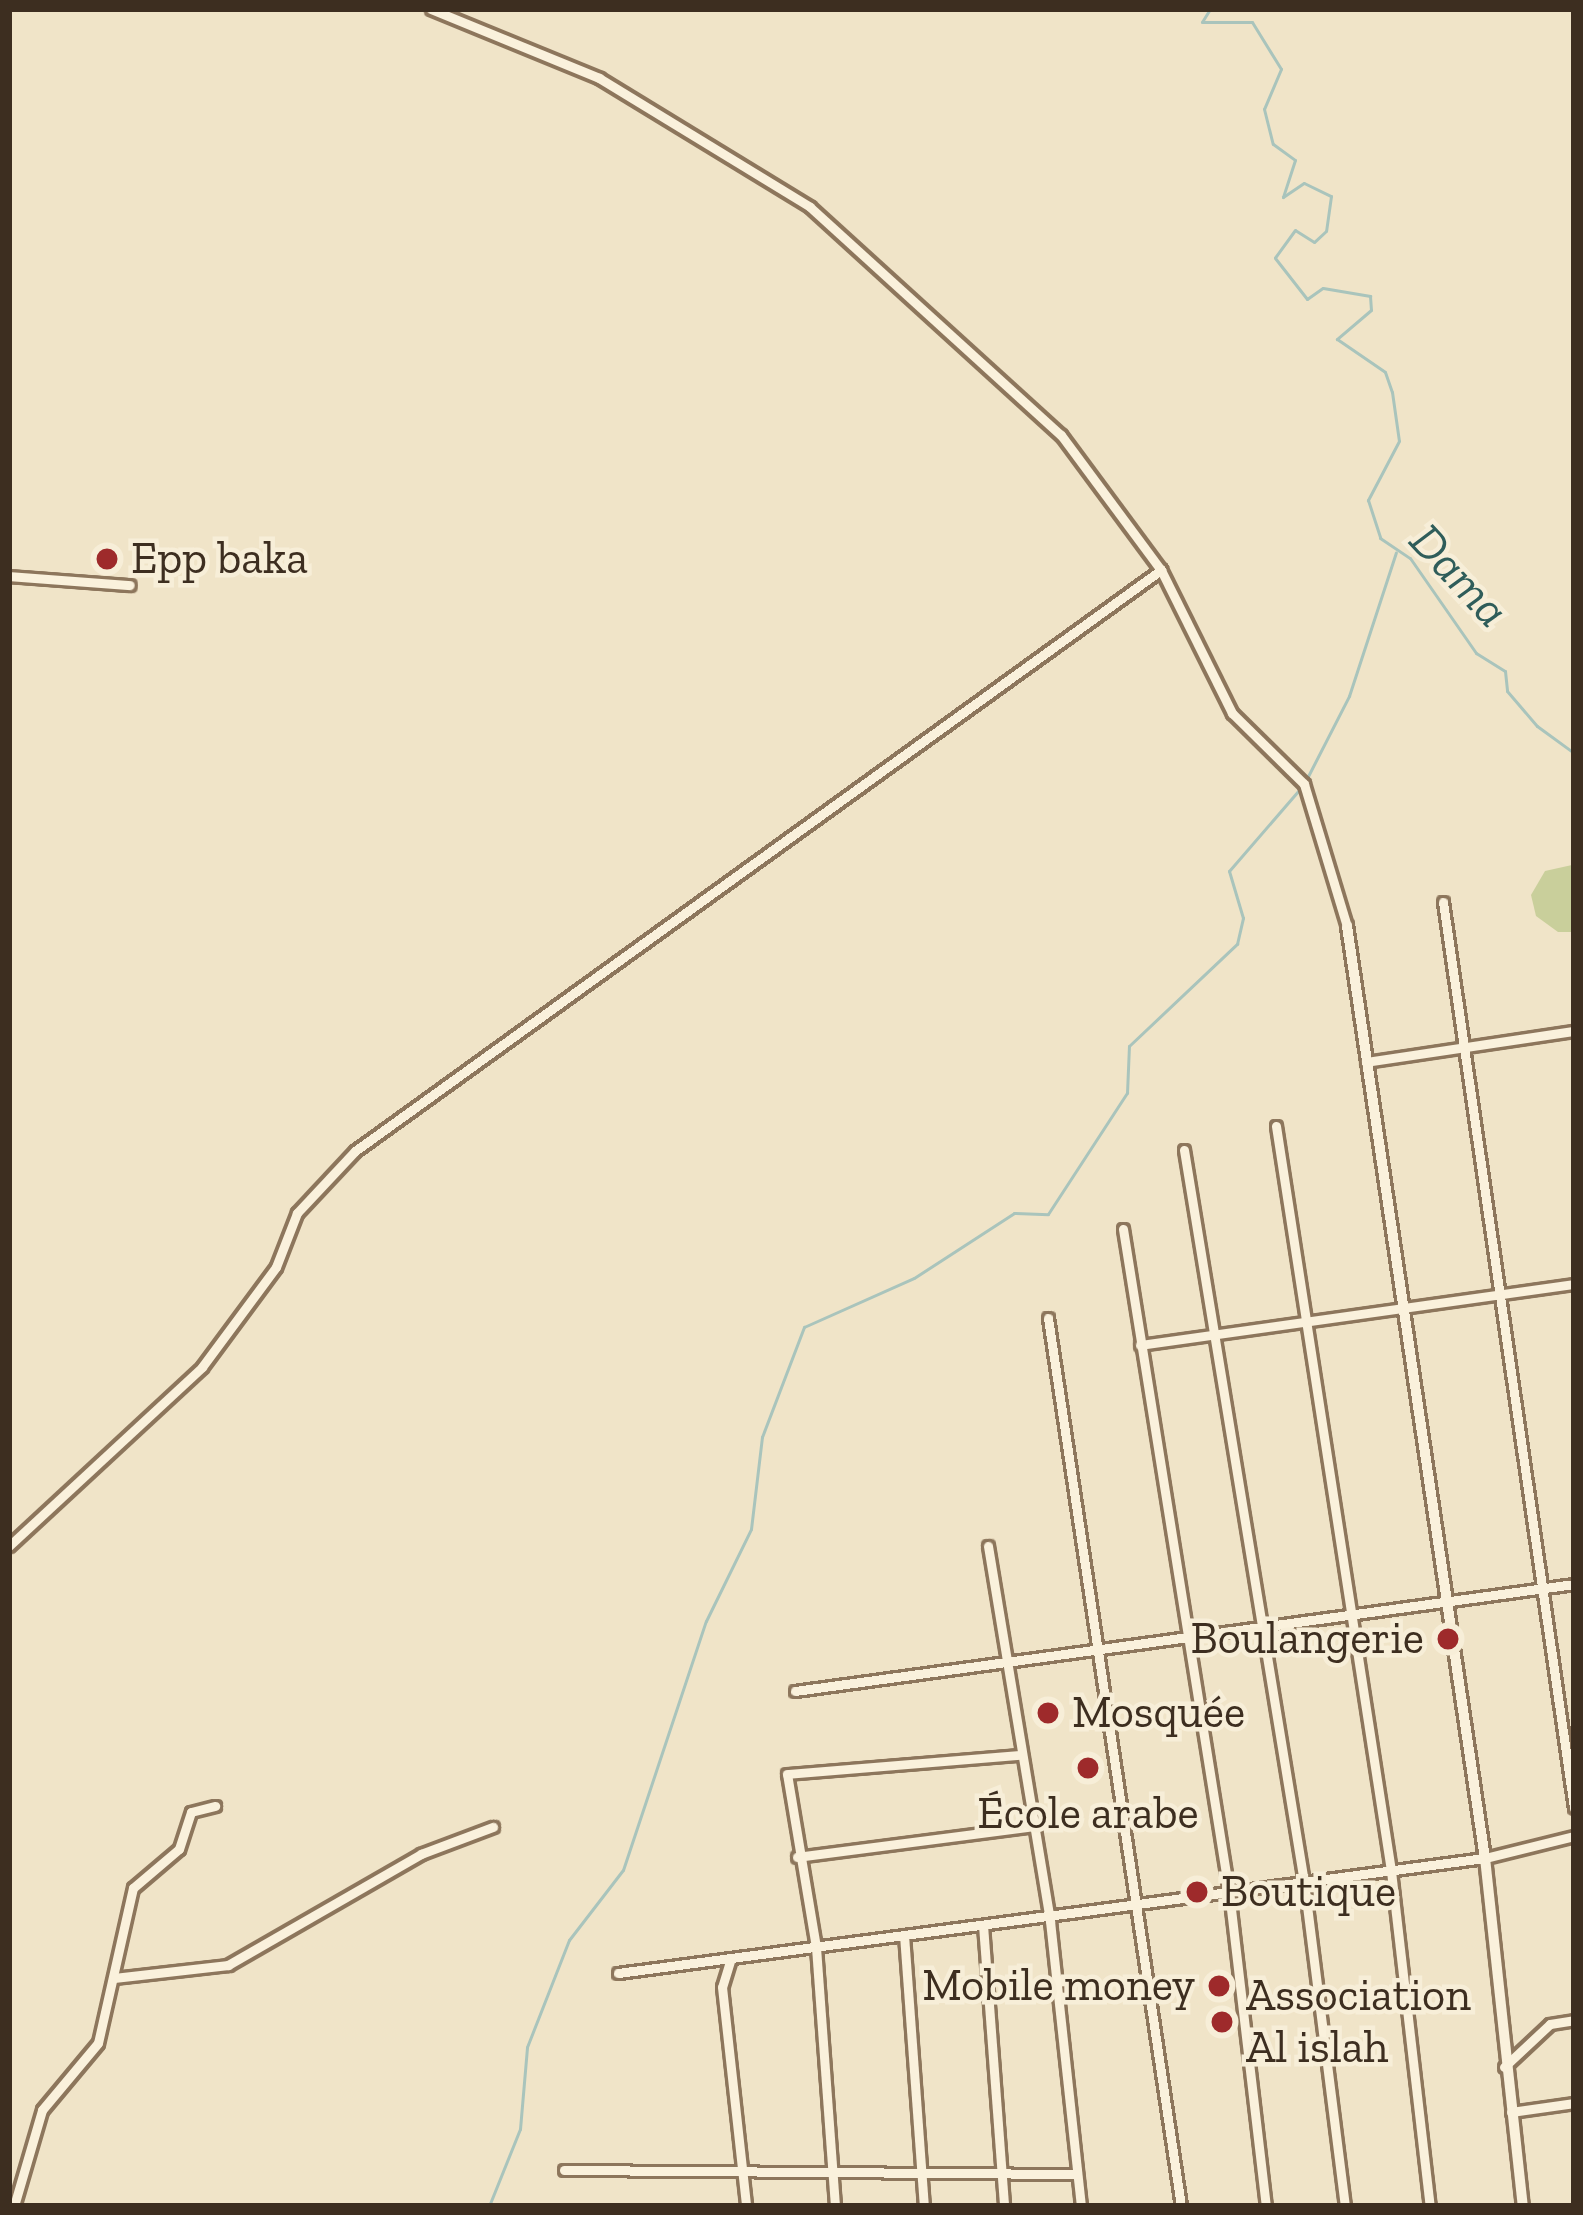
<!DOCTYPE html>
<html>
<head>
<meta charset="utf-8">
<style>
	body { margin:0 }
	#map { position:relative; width:1583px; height:2215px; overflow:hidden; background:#f0e4c8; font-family:"Zilla Slab",serif }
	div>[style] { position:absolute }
	.green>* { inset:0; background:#c9cf9b }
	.stream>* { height:3px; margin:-1.5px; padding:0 1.5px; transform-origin:1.5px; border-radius:1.5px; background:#a9c4bc }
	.roads { filter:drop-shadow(3px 0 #8d765c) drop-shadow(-3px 0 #8d765c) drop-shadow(0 3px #8d765c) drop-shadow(0 -3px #8d765c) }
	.minor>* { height:9px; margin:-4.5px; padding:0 4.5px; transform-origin:4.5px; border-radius:4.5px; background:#faf1dc }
	.tertiary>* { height:10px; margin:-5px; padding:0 5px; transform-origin:5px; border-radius:5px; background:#faf1dc }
	.dots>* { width:33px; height:33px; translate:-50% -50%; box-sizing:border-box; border:6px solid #f7eed8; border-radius:50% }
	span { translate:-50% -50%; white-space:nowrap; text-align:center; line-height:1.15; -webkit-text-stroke:9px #f7eed8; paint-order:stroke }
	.poi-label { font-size:45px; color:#3d2e20 }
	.left { translate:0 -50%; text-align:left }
	.right { translate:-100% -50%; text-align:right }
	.water-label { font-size:48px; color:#2f5d5a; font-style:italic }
	.frame { position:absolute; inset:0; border:12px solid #3d2e20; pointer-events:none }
</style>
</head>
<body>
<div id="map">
	<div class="green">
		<div style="clip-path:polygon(1572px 865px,1574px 932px,1558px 932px,1536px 916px,1531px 895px,1545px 871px)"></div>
	</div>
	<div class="stream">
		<div style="left:1210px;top:9px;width:15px;rotate:122deg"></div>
		<div style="left:1202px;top:22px;width:50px"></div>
		<div style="left:1252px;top:22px;width:55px;rotate:58.3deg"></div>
		<div style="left:1281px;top:69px;width:43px;rotate:113deg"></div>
		<div style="left:1264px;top:109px;width:36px;rotate:76deg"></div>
		<div style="left:1273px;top:144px;width:27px;rotate:36deg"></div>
		<div style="left:1295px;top:160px;width:39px;rotate:108deg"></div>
		<div style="left:1283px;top:197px;width:25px;rotate:-34deg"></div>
		<div style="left:1304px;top:183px;width:30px;rotate:26deg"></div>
		<div style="left:1331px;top:196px;width:35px;rotate:98deg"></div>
		<div style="left:1326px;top:231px;width:16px;rotate:137deg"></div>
		<div style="left:1314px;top:242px;width:22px;rotate:-148deg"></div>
		<div style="left:1295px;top:230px;width:34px;rotate:126deg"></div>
		<div style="left:1275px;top:258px;width:52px;rotate:52deg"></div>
		<div style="left:1307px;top:299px;width:19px;rotate:-35deg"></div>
		<div style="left:1323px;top:288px;width:48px;rotate:9.7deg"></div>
		<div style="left:1370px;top:296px;width:14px;rotate:86deg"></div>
		<div style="left:1371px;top:310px;width:45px;rotate:139.5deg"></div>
		<div style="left:1337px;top:339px;width:58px;rotate:34.5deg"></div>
		<div style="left:1385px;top:372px;width:21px;rotate:71deg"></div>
		<div style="left:1392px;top:392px;width:49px;rotate:81.9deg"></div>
		<div style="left:1399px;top:441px;width:67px;rotate:117.7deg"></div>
		<div style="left:1368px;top:500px;width:40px;rotate:72deg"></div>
		<div style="left:1380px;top:538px;width:36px;rotate:34deg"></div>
		<div style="left:1410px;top:558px;width:116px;rotate:55.2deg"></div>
		<div style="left:1476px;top:653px;width:34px;rotate:32deg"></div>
		<div style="left:1505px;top:671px;width:20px;rotate:84deg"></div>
		<div style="left:1507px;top:691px;width:46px;rotate:49.4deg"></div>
		<div style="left:1537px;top:726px;width:46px;rotate:36.1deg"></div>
		<div style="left:489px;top:2206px;width:83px;rotate:-68.1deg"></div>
		<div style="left:520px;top:2129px;width:82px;rotate:-85.1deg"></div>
		<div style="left:527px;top:2047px;width:115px;rotate:-68.6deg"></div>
		<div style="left:569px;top:1940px;width:88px;rotate:-52.4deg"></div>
		<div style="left:623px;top:1870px;width:262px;rotate:-71.6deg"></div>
		<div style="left:706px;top:1621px;width:102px;rotate:-63.9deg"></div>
		<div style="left:751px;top:1529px;width:93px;rotate:-83.2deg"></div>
		<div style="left:762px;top:1437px;width:118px;rotate:-69.1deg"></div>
		<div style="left:804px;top:1327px;width:120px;rotate:-24deg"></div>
		<div style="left:914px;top:1278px;width:119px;rotate:-33deg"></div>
		<div style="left:1014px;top:1213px;width:34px;rotate:2deg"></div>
		<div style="left:1048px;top:1214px;width:145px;rotate:-56.9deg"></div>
		<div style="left:1127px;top:1093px;width:47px;rotate:-87.6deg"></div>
		<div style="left:1129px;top:1046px;width:149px;rotate:-43.4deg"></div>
		<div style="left:1237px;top:944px;width:27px;rotate:-77deg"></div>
		<div style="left:1243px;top:918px;width:49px;rotate:-106.6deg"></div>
		<div style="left:1229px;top:871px;width:115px;rotate:-49.2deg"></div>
		<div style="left:1304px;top:784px;width:99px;rotate:-62.9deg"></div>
		<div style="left:1349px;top:696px;width:151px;rotate:-71.9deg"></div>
	</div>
	<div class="roads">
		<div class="minor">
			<div style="left:431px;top:9px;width:182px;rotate:22.3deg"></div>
			<div style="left:599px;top:78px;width:247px;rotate:31.4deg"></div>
			<div style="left:810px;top:207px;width:339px;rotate:42.3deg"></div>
			<div style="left:1061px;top:435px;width:168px;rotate:53.5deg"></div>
			<div style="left:1161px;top:570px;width:160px;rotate:63.6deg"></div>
			<div style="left:1232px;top:713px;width:101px;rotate:44.6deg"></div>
			<div style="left:1304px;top:784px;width:148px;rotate:73.2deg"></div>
			<div style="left:9px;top:576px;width:121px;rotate:4.3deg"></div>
			<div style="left:1443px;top:902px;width:915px;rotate:81.77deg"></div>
			<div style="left:1366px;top:1062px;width:210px;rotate:-8.5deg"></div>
			<div style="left:1276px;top:1126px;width:754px;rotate:81.22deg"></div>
			<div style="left:1391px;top:1871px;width:337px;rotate:83.4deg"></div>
			<div style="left:1184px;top:1150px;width:742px;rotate:80.69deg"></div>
			<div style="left:1304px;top:1882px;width:327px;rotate:82.8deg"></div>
			<div style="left:1123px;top:1229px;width:671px;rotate:80.92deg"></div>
			<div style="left:1229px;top:1892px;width:316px;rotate:83.3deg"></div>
			<div style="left:1048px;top:1318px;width:898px;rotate:81.48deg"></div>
			<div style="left:1140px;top:1345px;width:438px;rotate:-8deg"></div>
			<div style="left:9px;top:1546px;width:263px;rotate:-42.8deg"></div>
			<div style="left:202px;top:1367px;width:124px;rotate:-53.5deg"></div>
			<div style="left:276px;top:1267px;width:58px;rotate:-68.7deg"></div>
			<div style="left:297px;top:1213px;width:85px;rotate:-46.9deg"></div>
			<div style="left:355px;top:1151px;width:994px;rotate:-35.79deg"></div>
			<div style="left:988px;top:1546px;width:380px;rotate:80.6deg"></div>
			<div style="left:1050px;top:1921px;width:287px;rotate:83.8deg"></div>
			<div style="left:795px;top:1691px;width:786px;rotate:-7.82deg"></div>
			<div style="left:797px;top:1857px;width:233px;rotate:-7.4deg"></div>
			<div style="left:983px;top:1925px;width:282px;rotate:85.7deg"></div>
			<div style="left:904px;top:1935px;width:272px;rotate:85.8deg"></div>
			<div style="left:731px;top:1958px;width:30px;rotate:107deg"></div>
			<div style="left:722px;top:1987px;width:220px;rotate:83.7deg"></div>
			<div style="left:618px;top:1973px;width:875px;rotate:-7.56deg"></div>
			<div style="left:1485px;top:1858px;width:92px;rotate:-13.9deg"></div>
			<div style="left:114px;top:1978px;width:115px;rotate:-6.5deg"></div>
			<div style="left:228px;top:1965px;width:223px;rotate:-29.9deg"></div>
			<div style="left:421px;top:1854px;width:77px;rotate:-20.6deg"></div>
			<div style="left:1504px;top:2067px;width:63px;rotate:-43.1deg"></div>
			<div style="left:1550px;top:2024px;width:24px;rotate:-9deg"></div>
			<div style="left:1511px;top:2112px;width:64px;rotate:-8.1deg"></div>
			<div style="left:564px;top:2170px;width:512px;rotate:0.45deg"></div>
			<div style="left:14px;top:2206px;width:100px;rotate:-73.7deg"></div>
			<div style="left:42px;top:2110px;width:87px;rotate:-50.1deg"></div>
			<div style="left:98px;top:2043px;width:159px;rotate:-77.3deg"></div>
			<div style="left:133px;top:1888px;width:60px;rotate:-40.3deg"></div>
			<div style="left:179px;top:1849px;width:39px;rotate:-72deg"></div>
			<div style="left:191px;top:1812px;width:25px;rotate:-14deg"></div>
			<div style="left:835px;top:2206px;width:260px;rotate:-94.2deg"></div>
			<div style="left:816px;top:1947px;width:175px;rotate:-99.5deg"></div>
			<div style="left:787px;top:1774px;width:232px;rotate:-4.7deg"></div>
		</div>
		<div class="tertiary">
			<div style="left:1347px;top:926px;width:942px;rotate:81.58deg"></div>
			<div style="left:1485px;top:1858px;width:350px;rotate:83.8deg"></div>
		</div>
	</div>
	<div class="dots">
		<div style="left:107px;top:559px;background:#9e2a2b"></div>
		<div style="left:1448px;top:1639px;background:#9e2a2b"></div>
		<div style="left:1048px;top:1713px;background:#9e2a2b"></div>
		<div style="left:1088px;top:1768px;background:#9e2a2b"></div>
		<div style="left:1197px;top:1892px;background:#9e2a2b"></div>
		<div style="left:1219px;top:1986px;background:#9e2a2b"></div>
		<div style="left:1222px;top:2022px;background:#9e2a2b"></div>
	</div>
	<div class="poi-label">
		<span class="left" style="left:131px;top:559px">Epp baka</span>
		<span class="right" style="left:1424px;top:1639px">Boulangerie</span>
		<span class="left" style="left:1072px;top:1713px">Mosquée</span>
		<span style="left:1088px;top:1814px">École arabe</span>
		<span class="left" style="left:1221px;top:1892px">Boutique</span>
		<span class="right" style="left:1195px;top:1986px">Mobile money</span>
		<span class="left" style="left:1246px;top:2022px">Association<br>Al islah</span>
	</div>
	<div class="water-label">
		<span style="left:1460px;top:575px;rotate:47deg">Dama</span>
	</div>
	<div class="frame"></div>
</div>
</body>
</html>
